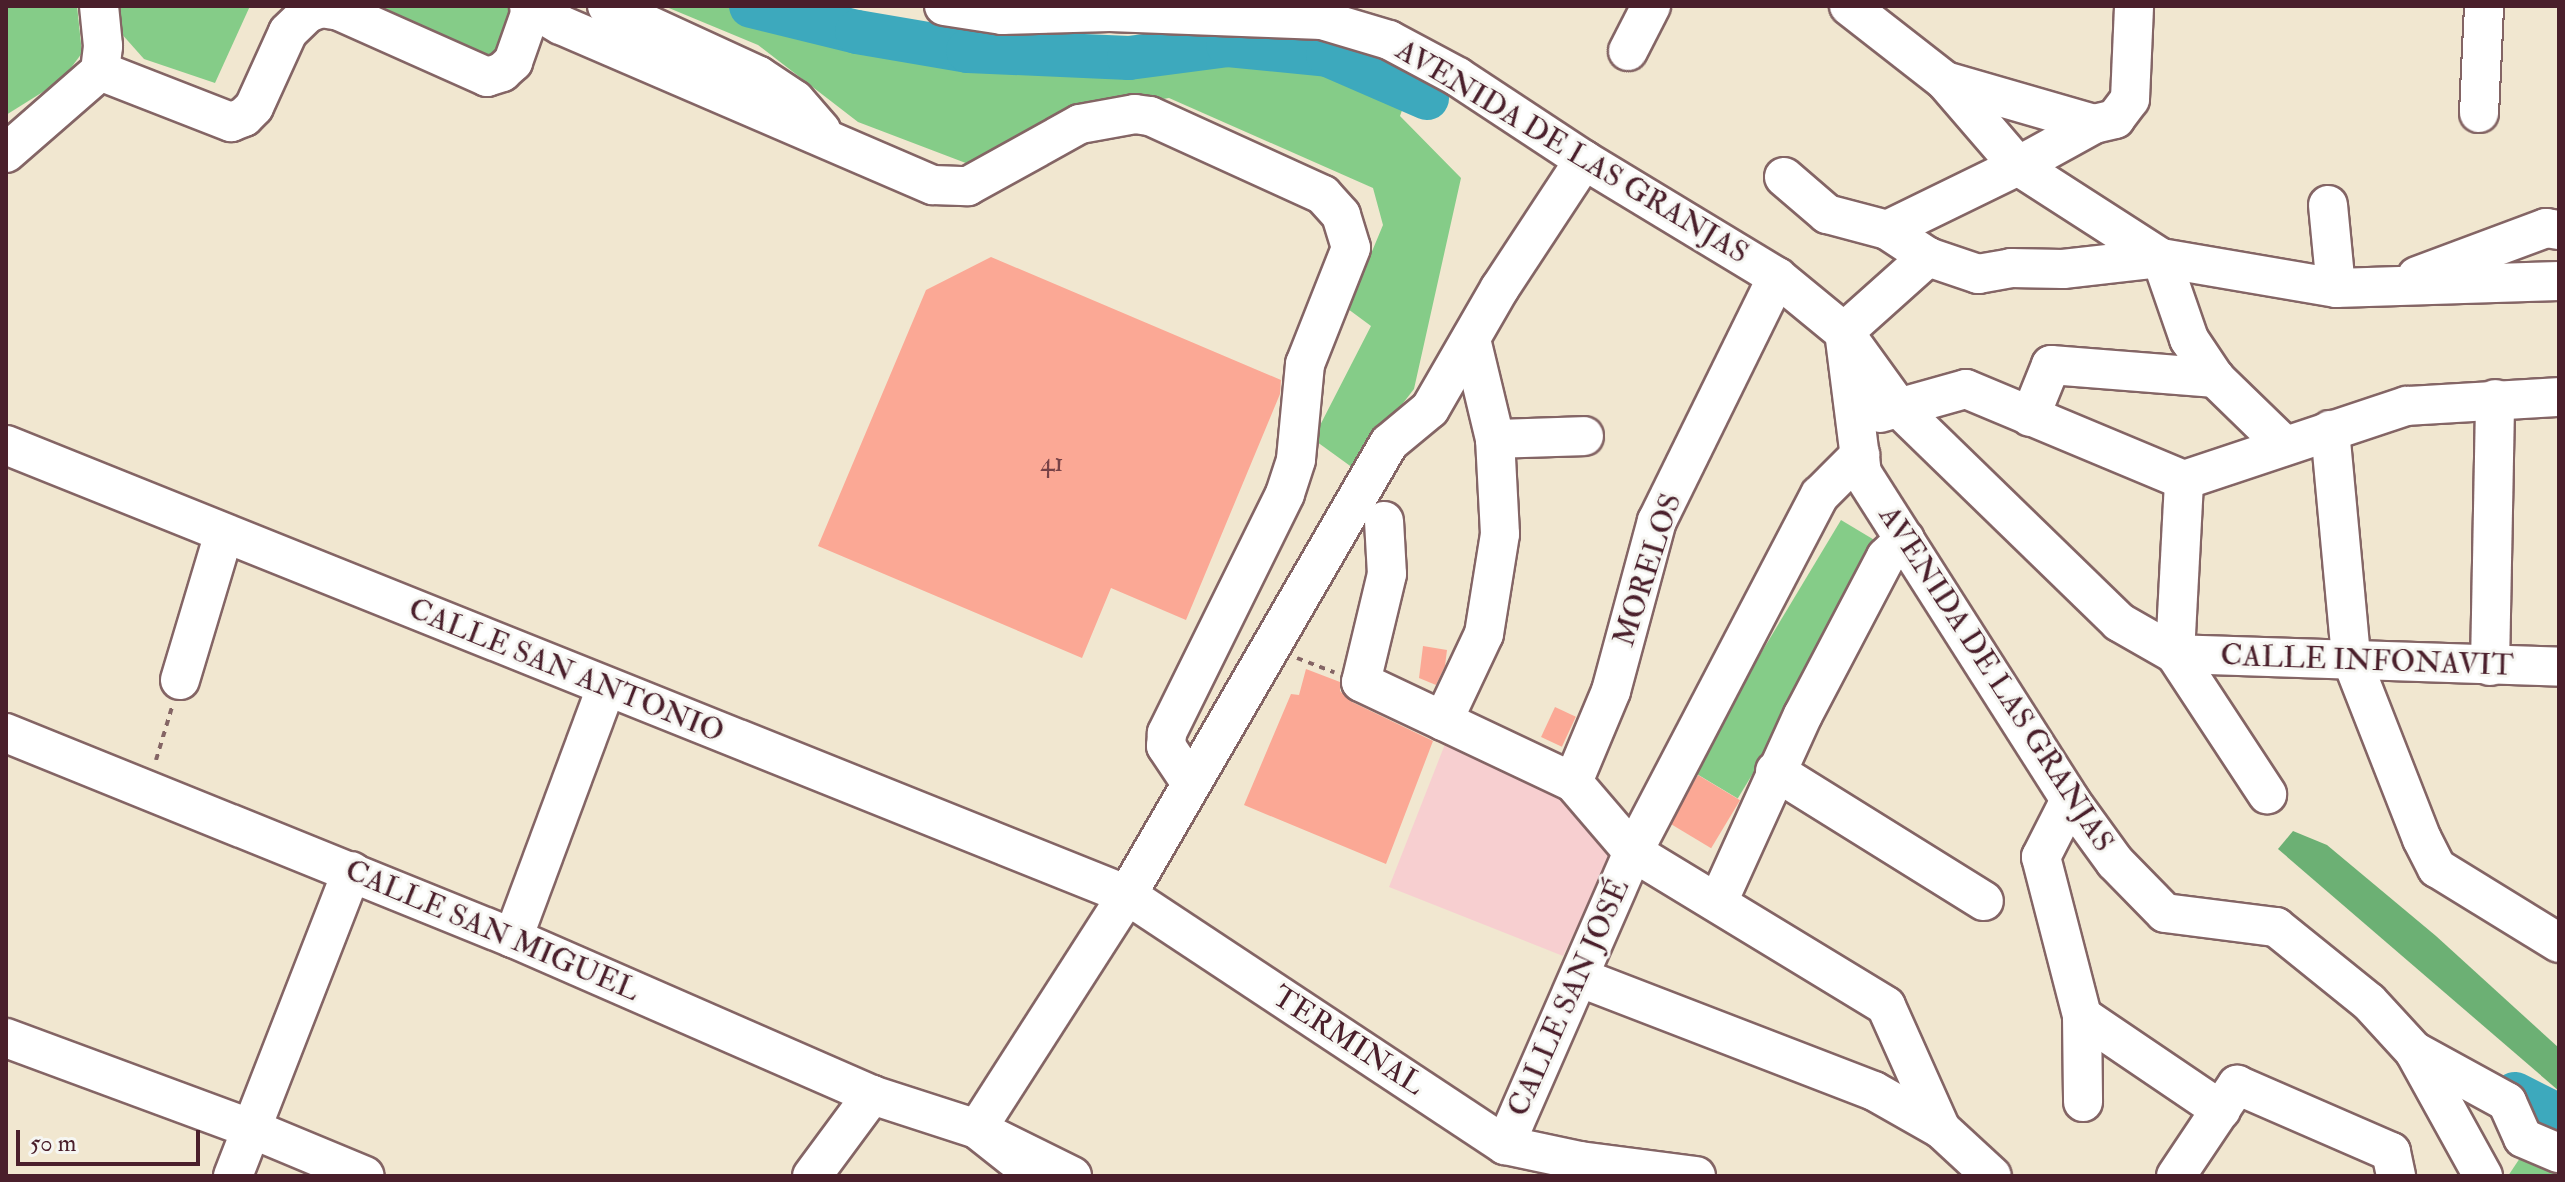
<!DOCTYPE html>
<html>
<head>
<meta charset="utf-8">
<style>
	body { margin:0 }
	#map { position:relative; width:2565px; height:1182px; overflow:hidden; background:#f1e7d0; font-family:"IM FELL Double Pica",serif }
	div>[style] { position:absolute }
	.built>* { inset:0; background:#f7cfd0 }
	.green>* { inset:0; background:#85cc88; transform-origin:0 0 }
	.forest>* { inset:0; background:#6cb074 }
	.river>* { height:44px; margin:-22px; padding:0 22px; transform-origin:22px; border-radius:22px; background:#3da9bd }
	.building>* { inset:0; background:#fba895; transform-origin:0 0 }
	.path>* { height:4px; margin-top:-2px; transform-origin:0; background:repeating-linear-gradient(90deg,#846565 0 6px,transparent 0 12px) }
	.roads { filter:drop-shadow(2px 0 #846565) drop-shadow(-2px 0 #846565) drop-shadow(0 2px #846565) drop-shadow(0 -2px #846565) }
	.minor>* { height:38px; margin:-19px; padding:0 19px; transform-origin:19px; border-radius:19px; background:#fff }
	span { translate:-50% -50%; white-space:nowrap; text-align:center; line-height:1.15; -webkit-text-stroke:6px #f6f6f2; paint-order:stroke }
	.number-label { font-size:26px; color:#764146 }
	.number-label span { -webkit-text-stroke-width:0 }
	.street-label { font-size:30px; color:#4a1f2b }
	.frame { position:absolute; inset:0; border:8px solid #4a1f2b; pointer-events:none }
	.scale { position:absolute; left:16px; top:1130px; width:184px; height:36px; box-sizing:border-box; border:4px solid #4a1f2b; border-top:0; padding-left:10px; font-size:24px; line-height:28px; white-space:nowrap; color:#4a1f2b; -webkit-text-stroke:6px #f6f6f2; paint-order:stroke }
</style>
</head>
<body>
<div id="map">
	<div class="built">
		<div style="clip-path:polygon(1447px 739px,1563px 792px,1614px 851px,1563px 956px,1389px 887px)"></div>
	</div>
	<div class="green">
		<div style="clip-path:polygon(6px 6px,77px 6px,82px 53px,62px 80px,6px 115px)"></div>
		<div style="clip-path:polygon(117px 6px,250px 6px,215px 83px,144px 59px,120px 32px)"></div>
		<div style="clip-path:polygon(365px 6px,522px 6px,507px 39px,488px 59px)"></div>
		<div style="clip-path:polygon(664px 6px,727px 6px,737px 12px,857px 40px,968px 60px,1124px 64px,1229px 53px,1325px 63px,1406px 99px,1400px 116px,1461px 178px,1414px 389px,1353px 468px,1313px 439px,1371px 326px,1348px 309px,1383px 225px,1373px 188px,1169px 98px,1078px 113px,971px 165px,858px 122px,758px 45px)"></div>
		<div style="left:1841px;top:520px;width:55px;height:292px;rotate:31deg"></div>
		<div style="clip-path:polygon(2528px 1146px,2559px 1160px,2559px 1176px,2508px 1176px)"></div>
	</div>
	<div class="forest">
		<div style="clip-path:polygon(2293px 831px,2327px 845px,2436px 936px,2559px 1048px,2559px 1091px,2278px 849px)"></div>
	</div>
	<div class="river">
		<div style="left:751px;top:6px;width:109px;rotate:13.8deg"></div>
		<div style="left:857px;top:32px;width:113px;rotate:9.7deg"></div>
		<div style="left:968px;top:51px;width:161px;rotate:2.5deg"></div>
		<div style="left:1129px;top:58px;width:100px;rotate:-7.5deg"></div>
		<div style="left:1228px;top:45px;width:100px;rotate:5.7deg"></div>
		<div style="left:1328px;top:55px;width:108px;rotate:23.5deg"></div>
		<div style="left:2515px;top:1094px;width:49px;rotate:26.6deg"></div>
	</div>
	<div class="building">
		<div style="clip-path:polygon(991px 257px,1281px 380px,1280px 394px,1186px 620px,1111px 588px,1082px 658px,818px 546px,926px 290px)"></div>
		<div style="clip-path:polygon(1423px 646px,1447px 650px,1445px 666px,1436px 685px,1419px 678px)"></div>
		<div style="clip-path:polygon(1306px 669px,1340px 682px,1340px 691px,1352px 702px,1433px 741px,1386px 864px,1244px 805px,1291px 694px,1299px 695px)"></div>
		<div style="left:1555px;top:707px;width:23px;height:33px;rotate:25deg"></div>
		<div style="left:1698px;top:775px;width:49px;height:56px;rotate:31deg"></div>
	</div>
	<div class="path">
		<div style="left:1297px;top:658px;width:40px;rotate:21deg"></div>
		<div style="left:156px;top:760px;width:55px;rotate:-73.2deg"></div>
	</div>
	<div class="roads">
		<div class="minor">
			<div style="left:529px;top:6px;width:37px;rotate:31deg"></div>
			<div style="left:561px;top:25px;width:405px;rotate:23.3deg"></div>
			<div style="left:933px;top:185px;width:35px;rotate:2deg"></div>
			<div style="left:968px;top:186px;width:128px;rotate:-29deg"></div>
			<div style="left:1080px;top:124px;width:56px;rotate:-10.3deg"></div>
			<div style="left:1135px;top:114px;width:15px;rotate:8deg"></div>
			<div style="left:1150px;top:116px;width:190px;rotate:24.5deg"></div>
			<div style="left:1323px;top:195px;width:27px;rotate:48deg"></div>
			<div style="left:1341px;top:215px;width:34px;rotate:73deg"></div>
			<div style="left:1351px;top:248px;width:125px;rotate:111.6deg"></div>
			<div style="left:1305px;top:364px;width:96px;rotate:95.4deg"></div>
			<div style="left:1296px;top:460px;width:36px;rotate:108deg"></div>
			<div style="left:1285px;top:494px;width:267px;rotate:116.3deg"></div>
			<div style="left:1167px;top:733px;width:13px;rotate:94deg"></div>
			<div style="left:1166px;top:746px;width:43px;rotate:56.3deg"></div>
			<div style="left:607px;top:6px;width:167px;rotate:24.7deg"></div>
			<div style="left:759px;top:76px;width:43px;rotate:33.7deg"></div>
			<div style="left:795px;top:100px;width:40px;rotate:49deg"></div>
			<div style="left:944px;top:6px;width:59px;rotate:8.8deg"></div>
			<div style="left:1002px;top:15px;width:108px;rotate:-1.6deg"></div>
			<div style="left:1110px;top:12px;width:212px;rotate:2.2deg"></div>
			<div style="left:1322px;top:20px;width:70px;rotate:16.6deg"></div>
			<div style="left:1389px;top:40px;width:78px;rotate:28.2deg"></div>
			<div style="left:1458px;top:77px;width:151px;rotate:33.4deg"></div>
			<div style="left:1584px;top:160px;width:226px;rotate:31.2deg"></div>
			<div style="left:1777px;top:277px;width:87px;rotate:39.4deg"></div>
			<div style="left:1844px;top:332px;width:92px;rotate:54.2deg"></div>
			<div style="left:1898px;top:407px;width:308px;rotate:44.2deg"></div>
			<div style="left:2119px;top:622px;width:64px;rotate:29.7deg"></div>
			<div style="left:2175px;top:654px;width:168px;rotate:56.7deg"></div>
			<div style="left:1849px;top:6px;width:122px;rotate:38deg"></div>
			<div style="left:1945px;top:81px;width:155px;rotate:16.1deg"></div>
			<div style="left:2094px;top:124px;width:22px;rotate:-13deg"></div>
			<div style="left:2115px;top:119px;width:25px;rotate:-53deg"></div>
			<div style="left:2130px;top:99px;width:93px;rotate:-87.5deg"></div>
			<div style="left:1628px;top:51px;width:51px;rotate:-62.9deg"></div>
			<div style="left:100px;top:71px;width:141px;rotate:21.3deg"></div>
			<div style="left:231px;top:122px;width:14px;rotate:-21deg"></div>
			<div style="left:244px;top:117px;width:14px;rotate:-45deg"></div>
			<div style="left:254px;top:107px;width:82px;rotate:-65.6deg"></div>
			<div style="left:288px;top:32px;width:28px;rotate:-44deg"></div>
			<div style="left:308px;top:13px;width:14px;rotate:-21deg"></div>
			<div style="left:321px;top:8px;width:18px;rotate:9deg"></div>
			<div style="left:339px;top:11px;width:162px;rotate:24deg"></div>
			<div style="left:487px;top:77px;width:16px;rotate:-18deg"></div>
			<div style="left:502px;top:72px;width:15px;rotate:-42deg"></div>
			<div style="left:513px;top:62px;width:57px;rotate:-70.6deg"></div>
			<div style="left:1945px;top:81px;width:112px;rotate:49.3deg"></div>
			<div style="left:2018px;top:166px;width:170px;rotate:32.8deg"></div>
			<div style="left:2479px;top:113px;width:107px;rotate:-87.3deg"></div>
			<div style="left:6px;top:153px;width:125px;rotate:-41.1deg"></div>
			<div style="left:100px;top:71px;width:25px;rotate:-83deg"></div>
			<div style="left:103px;top:46px;width:40px;rotate:-95.7deg"></div>
			<div style="left:1784px;top:177px;width:57px;rotate:40.7deg"></div>
			<div style="left:1827px;top:214px;width:62px;rotate:14.9deg"></div>
			<div style="left:1887px;top:230px;width:49px;rotate:33.4deg"></div>
			<div style="left:1928px;top:257px;width:53px;rotate:18.8deg"></div>
			<div style="left:1978px;top:274px;width:34px;rotate:-10deg"></div>
			<div style="left:2011px;top:268px;width:52px;rotate:1.1deg"></div>
			<div style="left:2063px;top:269px;width:99px;rotate:-6.4deg"></div>
			<div style="left:2161px;top:258px;width:178px;rotate:9.7deg"></div>
			<div style="left:2336px;top:288px;width:223px;rotate:-1.8deg"></div>
			<div style="left:2328px;top:205px;width:83px;rotate:84.5deg"></div>
			<div style="left:1887px;top:230px;width:146px;rotate:-26deg"></div>
			<div style="left:2018px;top:166px;width:87px;rotate:-28.9deg"></div>
			<div style="left:2161px;top:258px;width:86px;rotate:70.9deg"></div>
			<div style="left:2189px;top:339px;width:47px;rotate:56.3deg"></div>
			<div style="left:2215px;top:378px;width:96px;rotate:44.2deg"></div>
			<div style="left:2417px;top:276px;width:138px;rotate:-20.4deg"></div>
			<div style="left:2546px;top:228px;width:13px;rotate:9deg"></div>
			<div style="left:1844px;top:332px;width:113px;rotate:-41.8deg"></div>
			<div style="left:1845px;top:339px;width:135px;rotate:82.8deg"></div>
			<div style="left:1862px;top:473px;width:388px;rotate:57.5deg"></div>
			<div style="left:2070px;top:800px;width:77px;rotate:54deg"></div>
			<div style="left:2115px;top:862px;width:71px;rotate:45.6deg"></div>
			<div style="left:2165px;top:913px;width:112px;rotate:7.2deg"></div>
			<div style="left:2276px;top:927px;width:119px;rotate:38.9deg"></div>
			<div style="left:2369px;top:1002px;width:67px;rotate:47.4deg"></div>
			<div style="left:2414px;top:1051px;width:106px;rotate:28.7deg"></div>
			<div style="left:2507px;top:1102px;width:39px;rotate:66deg"></div>
			<div style="left:2523px;top:1138px;width:39px;rotate:23deg"></div>
			<div style="left:1880px;top:413px;width:89px;rotate:-15.6deg"></div>
			<div style="left:1966px;top:389px;width:236px;rotate:22.7deg"></div>
			<div style="left:2030px;top:417px;width:56px;rotate:-68deg"></div>
			<div style="left:2051px;top:365px;width:165px;rotate:4.5deg"></div>
			<div style="left:2330px;top:430px;width:229px;rotate:84.7deg"></div>
			<div style="left:2351px;top:658px;width:194px;rotate:68.6deg"></div>
			<div style="left:2422px;top:839px;width:33px;rotate:63deg"></div>
			<div style="left:2437px;top:868px;width:143px;rotate:31.6deg"></div>
			<div style="left:1495px;top:439px;width:89px;rotate:-1.9deg"></div>
			<div style="left:6px;top:445px;width:1208px;rotate:21.87deg"></div>
			<div style="left:1127px;top:895px;width:453px;rotate:33.5deg"></div>
			<div style="left:1505px;top:1145px;width:77px;rotate:12deg"></div>
			<div style="left:1580px;top:1161px;width:117px;rotate:7.4deg"></div>
			<div style="left:2184px;top:480px;width:235px;rotate:-18.4deg"></div>
			<div style="left:2407px;top:406px;width:152px;rotate:-3.4deg"></div>
			<div style="left:1384px;top:521px;width:53px;rotate:86.8deg"></div>
			<div style="left:1387px;top:574px;width:111px;rotate:103.5deg"></div>
			<div style="left:1361px;top:682px;width:234px;rotate:25.3deg"></div>
			<div style="left:1573px;top:782px;width:92px;rotate:49.4deg"></div>
			<div style="left:1633px;top:852px;width:296px;rotate:31.3deg"></div>
			<div style="left:1886px;top:1006px;width:135px;rotate:65.9deg"></div>
			<div style="left:2175px;top:654px;width:384px;rotate:1.9deg"></div>
			<div style="left:2175px;top:654px;width:174px;rotate:-87deg"></div>
			<div style="left:2490px;top:666px;width:267px;rotate:-88.9deg"></div>
			<div style="left:180px;top:680px;width:153px;rotate:-73.3deg"></div>
			<div style="left:1443px;top:721px;width:96px;rotate:-64.8deg"></div>
			<div style="left:1484px;top:634px;width:101px;rotate:-80.9deg"></div>
			<div style="left:1500px;top:534px;width:95px;rotate:-93deg"></div>
			<div style="left:1495px;top:439px;width:103px;rotate:-103.5deg"></div>
			<div style="left:6px;top:733px;width:547px;rotate:22.02deg"></div>
			<div style="left:513px;top:938px;width:392px;rotate:23.6deg"></div>
			<div style="left:872px;top:1095px;width:110px;rotate:17.9deg"></div>
			<div style="left:977px;top:1129px;width:106px;rotate:26.3deg"></div>
			<div style="left:1775px;top:771px;width:246px;rotate:31.9deg"></div>
			<div style="left:1573px;top:782px;width:99px;rotate:-67.3deg"></div>
			<div style="left:1611px;top:691px;width:176px;rotate:-74.9deg"></div>
			<div style="left:1657px;top:521px;width:272px;rotate:-63.8deg"></div>
			<div style="left:2070px;top:800px;width:64px;rotate:117deg"></div>
			<div style="left:2041px;top:857px;width:164px;rotate:75.5deg"></div>
			<div style="left:2082px;top:1016px;width:168px;rotate:34.1deg"></div>
			<div style="left:1718px;top:902px;width:205px;rotate:-65.6deg"></div>
			<div style="left:1803px;top:715px;width:178px;rotate:-62.3deg"></div>
			<div style="left:1886px;top:557px;width:26px;rotate:-43deg"></div>
			<div style="left:513px;top:938px;width:267px;rotate:-69.6deg"></div>
			<div style="left:1581px;top:978px;width:314px;rotate:21.1deg"></div>
			<div style="left:1874px;top:1091px;width:77px;rotate:29.6deg"></div>
			<div style="left:1941px;top:1129px;width:69px;rotate:42.7deg"></div>
			<div style="left:2082px;top:1016px;width:86px;rotate:89.3deg"></div>
			<div style="left:6px;top:1038px;width:262px;rotate:20.3deg"></div>
			<div style="left:252px;top:1129px;width:122px;rotate:22.6deg"></div>
			<div style="left:2414px;top:1051px;width:143px;rotate:61.1deg"></div>
			<div style="left:1505px;top:1145px;width:320px;rotate:-66.4deg"></div>
			<div style="left:1633px;top:852px;width:403px;rotate:-62.4deg"></div>
			<div style="left:1820px;top:495px;width:57px;rotate:-45deg"></div>
			<div style="left:233px;top:1176px;width:327px;rotate:-68.7deg"></div>
			<div style="left:812px;top:1176px;width:101px;rotate:-53.5deg"></div>
			<div style="left:1036px;top:1176px;width:75px;rotate:-141.5deg"></div>
			<div style="left:977px;top:1129px;width:278px;rotate:-57.3deg"></div>
			<div style="left:1127px;top:895px;width:522px;rotate:-59.9deg"></div>
			<div style="left:1389px;top:443px;width:53px;rotate:-39.7deg"></div>
			<div style="left:1430px;top:409px;width:140px;rotate:-60deg"></div>
			<div style="left:1500px;top:288px;width:153px;rotate:-56.7deg"></div>
			<div style="left:2176px;top:1176px;width:110px;rotate:-56.2deg"></div>
			<div style="left:2237px;top:1085px;width:168px;rotate:23.5deg"></div>
			<div style="left:2391px;top:1152px;width:25px;rotate:78deg"></div>
		</div>
	</div>
	<div class="number-label">
		<span style="left:1052px;top:464px">41</span>
	</div>
	<div class="street-label">
		<span style="left:1572px;top:152px;rotate:31deg">AVENIDA DE LAS GRANJAS</span>
		<span style="left:1648px;top:570px;rotate:-72deg">MORELOS</span>
		<span style="left:2367px;top:661px;rotate:2deg">CALLE INFONAVIT</span>
		<span style="left:566px;top:671px;rotate:22deg">CALLE SAN ANTONIO</span>
		<span style="left:1996px;top:679px;rotate:57deg">AVENIDA DE LAS GRANJAS</span>
		<span style="left:492px;top:931px;rotate:23deg">CALLE SAN MIGUEL</span>
		<span style="left:1569px;top:998px;rotate:-66deg">CALLE SAN JOSÉ</span>
		<span style="left:1348px;top:1041px;rotate:33deg">TERMINAL</span>
	</div>
	<div class="frame"></div>
	<div class="scale">50 m</div>
</div>
</body>
</html>
